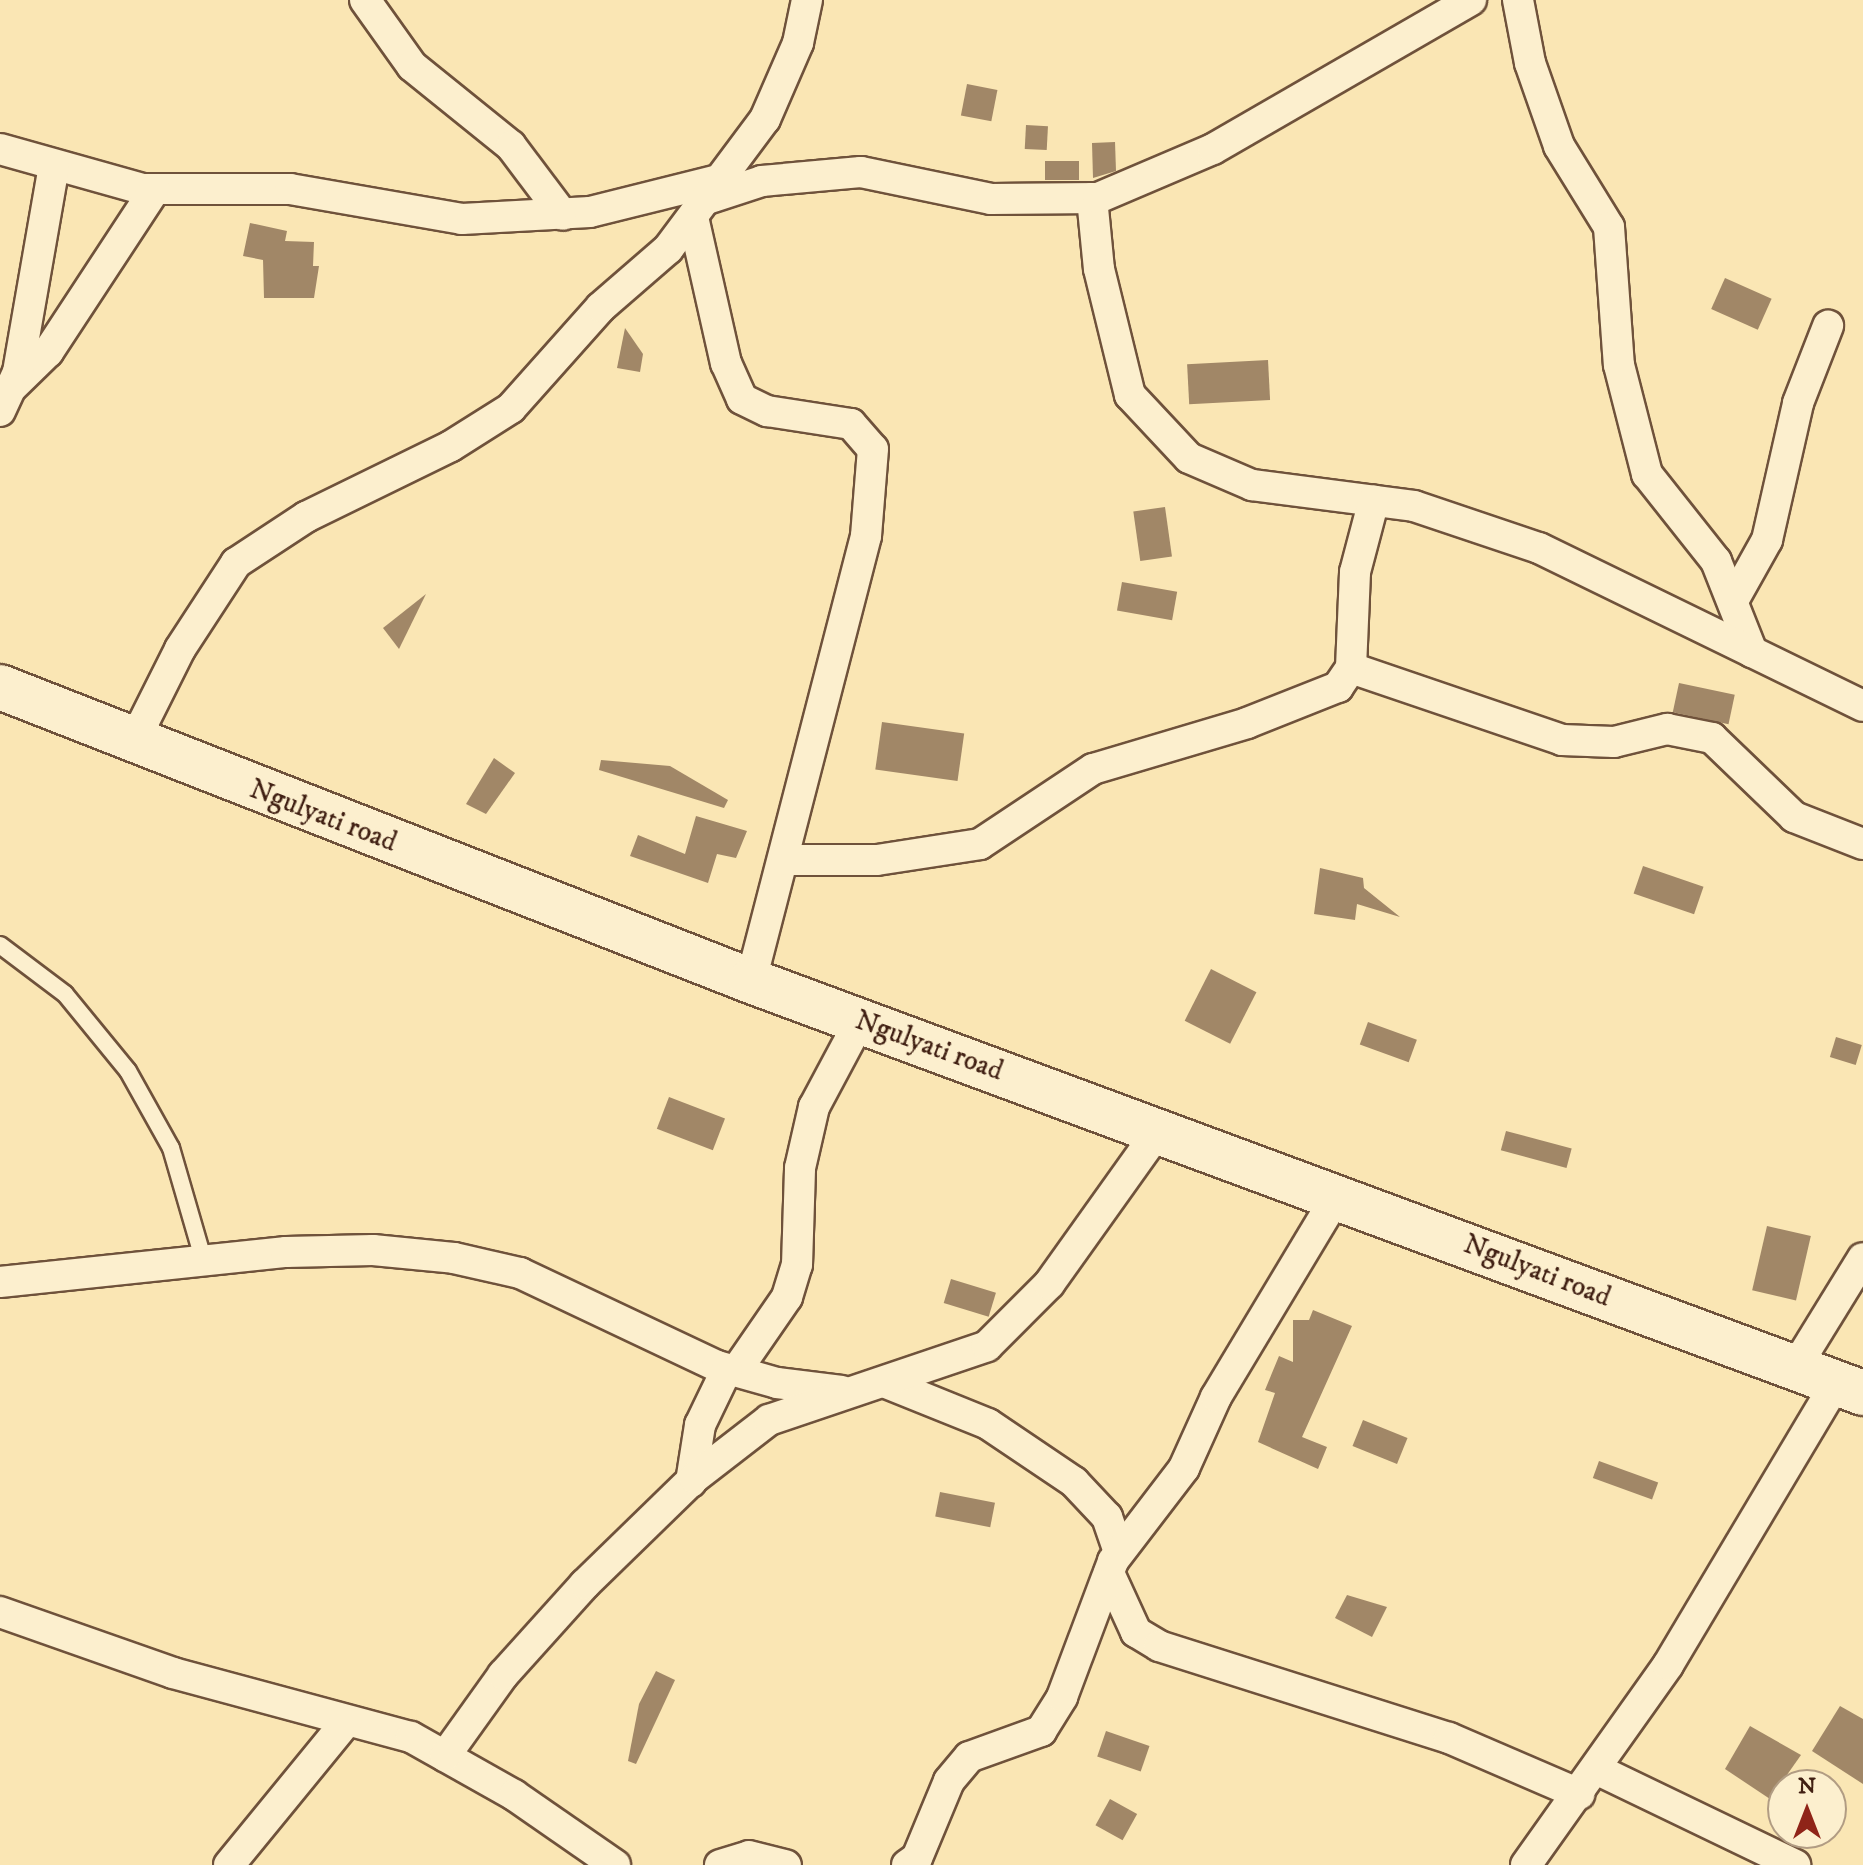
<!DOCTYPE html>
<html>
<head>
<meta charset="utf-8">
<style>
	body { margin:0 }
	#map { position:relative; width:1863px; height:1865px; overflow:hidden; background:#fae6b4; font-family:"IM FELL DW Pica",serif }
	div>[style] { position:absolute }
	.building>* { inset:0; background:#a18767; transform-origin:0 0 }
	.roads { filter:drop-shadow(2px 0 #6f523b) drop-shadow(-2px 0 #6f523b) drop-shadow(0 2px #6f523b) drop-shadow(0 -2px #6f523b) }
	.lane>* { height:16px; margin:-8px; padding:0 8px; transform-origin:8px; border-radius:8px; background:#fcefce }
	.street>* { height:30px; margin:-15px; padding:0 15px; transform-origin:15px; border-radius:15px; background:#fcefce }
	.secondary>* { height:44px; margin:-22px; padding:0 22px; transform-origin:22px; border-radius:22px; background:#fcefce }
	span { translate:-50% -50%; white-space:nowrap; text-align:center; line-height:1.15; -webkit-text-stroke:6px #fcefce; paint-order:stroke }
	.street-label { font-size:28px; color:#412013 }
	.north { position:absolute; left:1767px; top:1769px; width:80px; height:80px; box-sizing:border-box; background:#fcefce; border:2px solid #b19c83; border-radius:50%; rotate:0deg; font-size:22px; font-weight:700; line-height:32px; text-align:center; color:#412013 }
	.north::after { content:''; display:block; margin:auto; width:28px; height:36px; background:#8f2418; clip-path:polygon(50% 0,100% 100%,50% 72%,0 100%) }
</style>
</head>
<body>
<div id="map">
	<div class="building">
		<div style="left:967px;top:84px;width:31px;height:32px;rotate:11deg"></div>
		<div style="left:1026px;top:125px;width:22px;height:24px;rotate:3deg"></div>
		<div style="clip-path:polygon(1115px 142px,1116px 171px,1093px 178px,1092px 143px)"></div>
		<div style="left:1045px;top:161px;width:34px;height:19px"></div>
		<div style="clip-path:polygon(250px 223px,287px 231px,285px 241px,314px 242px,313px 266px,319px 266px,314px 298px,264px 298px,263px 260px,243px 256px)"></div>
		<div style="left:1725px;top:278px;width:51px;height:34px;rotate:24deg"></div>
		<div style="clip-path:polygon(625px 328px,643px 354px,640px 372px,617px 368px)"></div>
		<div style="left:1268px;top:360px;width:40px;height:81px;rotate:87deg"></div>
		<div style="left:1165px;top:507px;width:50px;height:32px;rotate:82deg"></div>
		<div style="left:1122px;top:582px;width:56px;height:29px;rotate:10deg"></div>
		<div style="clip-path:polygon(426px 594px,399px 649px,383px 628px)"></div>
		<div style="left:1679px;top:683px;width:57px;height:30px;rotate:12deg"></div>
		<div style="left:882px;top:722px;width:83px;height:48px;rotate:8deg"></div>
		<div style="clip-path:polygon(494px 758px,515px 773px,486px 814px,466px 804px)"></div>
		<div style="clip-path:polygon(601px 760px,670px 766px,728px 800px,724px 808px,599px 770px)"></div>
		<div style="clip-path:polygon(696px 816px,747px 831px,736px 858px,717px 854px,708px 883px,630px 856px,638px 835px,685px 854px)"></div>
		<div style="left:1643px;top:866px;width:64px;height:29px;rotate:19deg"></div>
		<div style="clip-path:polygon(1320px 868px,1363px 878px,1364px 888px,1400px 917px,1357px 904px,1355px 920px,1314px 914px)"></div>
		<div style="left:1211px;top:969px;width:51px;height:58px;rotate:27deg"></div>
		<div style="left:1368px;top:1022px;width:52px;height:24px;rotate:20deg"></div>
		<div style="left:1836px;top:1037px;width:27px;height:21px;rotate:17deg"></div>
		<div style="left:669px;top:1097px;width:60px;height:34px;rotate:21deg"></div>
		<div style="left:1506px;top:1131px;width:68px;height:20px;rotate:15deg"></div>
		<div style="left:1767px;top:1226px;width:45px;height:66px;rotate:13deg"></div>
		<div style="left:951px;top:1279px;width:47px;height:25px;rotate:17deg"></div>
		<div style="clip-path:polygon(1313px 1310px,1352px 1326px,1302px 1437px,1327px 1447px,1318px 1469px,1258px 1442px,1275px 1393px,1265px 1390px,1279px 1356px,1293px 1362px,1293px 1320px,1309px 1320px)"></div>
		<div style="left:1363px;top:1420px;width:48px;height:28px;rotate:22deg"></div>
		<div style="left:1599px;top:1461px;width:63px;height:18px;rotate:20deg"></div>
		<div style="left:940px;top:1492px;width:56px;height:25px;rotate:11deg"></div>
		<div style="clip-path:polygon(1347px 1595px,1387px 1607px,1372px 1637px,1335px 1618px)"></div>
		<div style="clip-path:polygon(656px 1671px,675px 1680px,636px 1764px,628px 1761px,639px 1704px)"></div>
		<div style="clip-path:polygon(1840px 1706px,1863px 1719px,1863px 1784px,1812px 1751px)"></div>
		<div style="clip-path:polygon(1750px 1726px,1801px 1755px,1770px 1799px,1725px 1769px)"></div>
		<div style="left:1106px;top:1731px;width:46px;height:27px;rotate:19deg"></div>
		<div style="left:1110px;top:1799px;width:31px;height:30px;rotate:29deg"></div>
	</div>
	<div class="roads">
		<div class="lane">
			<div style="left:0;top:945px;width:81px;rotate:37deg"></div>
			<div style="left:65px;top:994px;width:99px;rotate:50.7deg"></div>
			<div style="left:128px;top:1071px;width:88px;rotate:60.8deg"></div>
			<div style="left:171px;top:1148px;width:115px;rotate:73.8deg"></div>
		</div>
		<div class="street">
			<div style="left:365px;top:0;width:81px;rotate:54.5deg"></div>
			<div style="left:412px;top:66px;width:127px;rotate:38.9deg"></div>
			<div style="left:511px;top:146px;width:86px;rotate:53deg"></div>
			<div style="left:1518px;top:0;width:64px;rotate:79.2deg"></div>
			<div style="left:1530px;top:63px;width:88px;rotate:70.7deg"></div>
			<div style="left:1559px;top:146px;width:95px;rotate:58.3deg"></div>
			<div style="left:1609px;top:227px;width:138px;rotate:85.9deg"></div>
			<div style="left:1619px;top:365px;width:113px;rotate:75.6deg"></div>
			<div style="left:1647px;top:474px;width:111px;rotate:51.6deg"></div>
			<div style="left:1716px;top:561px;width:98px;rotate:68.4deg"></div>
			<div style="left:0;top:149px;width:148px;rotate:15.7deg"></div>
			<div style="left:142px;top:189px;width:148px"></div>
			<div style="left:290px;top:189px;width:175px;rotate:9.9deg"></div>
			<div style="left:462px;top:219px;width:128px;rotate:-3.1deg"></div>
			<div style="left:590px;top:212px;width:136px;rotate:-14deg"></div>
			<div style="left:1092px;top:198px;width:71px;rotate:84.4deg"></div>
			<div style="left:1099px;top:269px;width:130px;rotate:76.2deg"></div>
			<div style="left:1130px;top:395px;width:86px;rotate:46.9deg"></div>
			<div style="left:1189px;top:458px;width:69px;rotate:23.2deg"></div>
			<div style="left:1252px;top:485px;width:163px;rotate:7.4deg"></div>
			<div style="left:1414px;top:506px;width:132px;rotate:18.6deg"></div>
			<div style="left:1539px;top:548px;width:360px;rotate:26deg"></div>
			<div style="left:707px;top:199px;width:58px;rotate:-18.1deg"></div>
			<div style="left:762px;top:181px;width:99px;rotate:-5.2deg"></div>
			<div style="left:861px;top:172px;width:133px;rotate:11.7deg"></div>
			<div style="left:991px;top:199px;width:107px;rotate:-0.5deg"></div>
			<div style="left:1098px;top:198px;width:125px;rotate:-23.1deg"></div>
			<div style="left:1213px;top:149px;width:298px;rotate:-30deg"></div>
			<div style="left:693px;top:217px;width:150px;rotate:77.3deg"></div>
			<div style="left:726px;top:363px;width:39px;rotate:66deg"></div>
			<div style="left:742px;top:399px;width:28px;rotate:26deg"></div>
			<div style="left:767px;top:411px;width:85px;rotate:8.8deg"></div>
			<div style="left:851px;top:424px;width:33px;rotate:49deg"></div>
			<div style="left:873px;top:449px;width:87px;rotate:94.6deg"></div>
			<div style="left:866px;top:536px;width:460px;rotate:104.5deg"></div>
			<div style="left:13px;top:386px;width:49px;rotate:-44.2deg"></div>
			<div style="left:48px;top:352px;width:195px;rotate:-56.7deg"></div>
			<div style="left:0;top:411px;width:43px;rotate:-65.2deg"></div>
			<div style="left:18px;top:372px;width:209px;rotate:-80.1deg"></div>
			<div style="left:1734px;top:599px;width:68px;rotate:-60.8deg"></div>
			<div style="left:1767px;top:540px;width:140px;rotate:-77.2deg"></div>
			<div style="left:1798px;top:403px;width:83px;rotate:-68.7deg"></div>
			<div style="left:1351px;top:668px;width:223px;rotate:18.8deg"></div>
			<div style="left:1562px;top:740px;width:52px;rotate:2.2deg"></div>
			<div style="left:1614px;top:742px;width:55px;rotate:-13.8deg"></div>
			<div style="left:1667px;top:729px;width:46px;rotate:11.3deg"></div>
			<div style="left:1712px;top:738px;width:114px;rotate:43.9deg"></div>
			<div style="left:1794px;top:817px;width:74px;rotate:21.4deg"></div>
			<div style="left:133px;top:743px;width:105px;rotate:-63.4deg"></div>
			<div style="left:180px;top:649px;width:103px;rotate:-56.9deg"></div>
			<div style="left:236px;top:563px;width:84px;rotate:-33.3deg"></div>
			<div style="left:306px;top:517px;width:161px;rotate:-26.1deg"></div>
			<div style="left:451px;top:446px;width:71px;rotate:-32.3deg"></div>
			<div style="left:511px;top:408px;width:135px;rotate:-48.3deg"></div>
			<div style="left:601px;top:307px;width:89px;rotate:-40.9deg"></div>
			<div style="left:668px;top:249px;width:162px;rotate:-53.3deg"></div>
			<div style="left:765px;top:119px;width:83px;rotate:-66.5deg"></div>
			<div style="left:798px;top:43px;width:44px;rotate:-78.2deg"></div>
			<div style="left:786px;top:860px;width:91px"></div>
			<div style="left:877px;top:860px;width:104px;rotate:-8.8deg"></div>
			<div style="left:980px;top:844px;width:136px;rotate:-33.6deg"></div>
			<div style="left:1093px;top:769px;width:161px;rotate:-16.6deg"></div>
			<div style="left:1247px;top:723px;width:98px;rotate:-21.6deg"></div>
			<div style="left:1338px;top:687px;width:23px;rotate:-56deg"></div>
			<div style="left:1351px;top:668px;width:96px;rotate:-87.6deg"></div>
			<div style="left:1355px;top:572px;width:74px;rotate:-75.2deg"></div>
			<div style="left:0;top:1282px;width:288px;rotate:-6deg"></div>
			<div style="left:286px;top:1252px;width:87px;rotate:-1.3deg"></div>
			<div style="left:373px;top:1250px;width:81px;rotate:5.6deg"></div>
			<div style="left:454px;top:1258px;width:68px;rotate:12.8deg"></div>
			<div style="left:520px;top:1273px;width:218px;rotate:25.3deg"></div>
			<div style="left:717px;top:1366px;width:62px;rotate:15.8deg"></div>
			<div style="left:777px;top:1383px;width:65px;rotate:7deg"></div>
			<div style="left:1795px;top:1368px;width:129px;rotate:-58.3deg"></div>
			<div style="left:736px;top:1371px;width:90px;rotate:-55.4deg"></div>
			<div style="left:787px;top:1297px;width:34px;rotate:-73deg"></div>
			<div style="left:797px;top:1265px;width:97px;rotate:-88.2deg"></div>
			<div style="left:800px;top:1168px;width:63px;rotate:-77.1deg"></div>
			<div style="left:814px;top:1107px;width:98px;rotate:-61.9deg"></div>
			<div style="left:884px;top:1382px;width:112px;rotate:22deg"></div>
			<div style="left:988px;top:1424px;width:104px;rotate:34deg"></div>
			<div style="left:1074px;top:1482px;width:48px;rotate:46.7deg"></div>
			<div style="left:1107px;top:1517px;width:36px;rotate:71deg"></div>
			<div style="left:691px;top:1482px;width:58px;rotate:-81deg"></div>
			<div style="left:700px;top:1425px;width:62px;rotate:-64.3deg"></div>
			<div style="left:1109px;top:1573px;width:65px;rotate:65.4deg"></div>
			<div style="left:1136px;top:1632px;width:27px;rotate:31deg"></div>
			<div style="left:1159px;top:1646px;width:304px;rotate:17.6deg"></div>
			<div style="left:1449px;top:1738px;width:142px;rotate:23.3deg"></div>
			<div style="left:0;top:1612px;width:183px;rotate:19.4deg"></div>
			<div style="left:173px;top:1673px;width:246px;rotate:15.1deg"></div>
			<div style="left:411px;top:1737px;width:118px;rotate:29.4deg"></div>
			<div style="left:514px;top:1795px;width:123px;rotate:34.7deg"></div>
			<div style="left:445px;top:1756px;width:100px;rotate:-54.4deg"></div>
			<div style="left:503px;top:1675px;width:122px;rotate:-48deg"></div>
			<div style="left:585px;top:1584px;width:152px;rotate:-44.2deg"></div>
			<div style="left:694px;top:1478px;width:95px;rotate:-37.7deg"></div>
			<div style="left:769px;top:1420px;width:230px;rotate:-18.7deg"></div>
			<div style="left:987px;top:1346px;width:88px;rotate:-45deg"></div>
			<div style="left:1049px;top:1284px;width:189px;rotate:-54.5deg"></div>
			<div style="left:1598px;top:1770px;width:219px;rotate:25.7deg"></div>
			<div style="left:229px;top:1865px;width:186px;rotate:-50.7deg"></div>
			<div style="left:720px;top:1865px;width:30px;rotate:-17deg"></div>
			<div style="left:749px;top:1856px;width:38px;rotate:14deg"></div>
			<div style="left:907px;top:1865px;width:12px;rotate:-35deg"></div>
			<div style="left:917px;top:1858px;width:83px;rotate:-67.4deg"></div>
			<div style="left:949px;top:1781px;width:31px;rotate:-50deg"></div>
			<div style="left:969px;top:1757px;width:77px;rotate:-19.9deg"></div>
			<div style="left:1041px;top:1731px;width:40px;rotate:-58deg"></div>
			<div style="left:1062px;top:1697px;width:145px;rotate:-69.4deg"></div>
			<div style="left:1113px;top:1561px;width:117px;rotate:-52.6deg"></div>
			<div style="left:1184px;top:1468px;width:78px;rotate:-65.7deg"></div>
			<div style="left:1216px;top:1397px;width:235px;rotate:-59deg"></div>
			<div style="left:1526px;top:1865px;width:245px;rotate:-54.6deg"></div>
			<div style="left:1668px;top:1665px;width:328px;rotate:-59.2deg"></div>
		</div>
		<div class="secondary">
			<div style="left:0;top:687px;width:806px;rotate:21.38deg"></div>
			<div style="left:751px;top:981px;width:1186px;rotate:20.33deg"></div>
		</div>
	</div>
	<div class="street-label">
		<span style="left:323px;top:816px;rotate:21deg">Ngulyati road</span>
		<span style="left:929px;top:1046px;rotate:20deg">Ngulyati road</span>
		<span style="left:1537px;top:1271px;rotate:21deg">Ngulyati road</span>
	</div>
	<div class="north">N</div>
</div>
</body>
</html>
